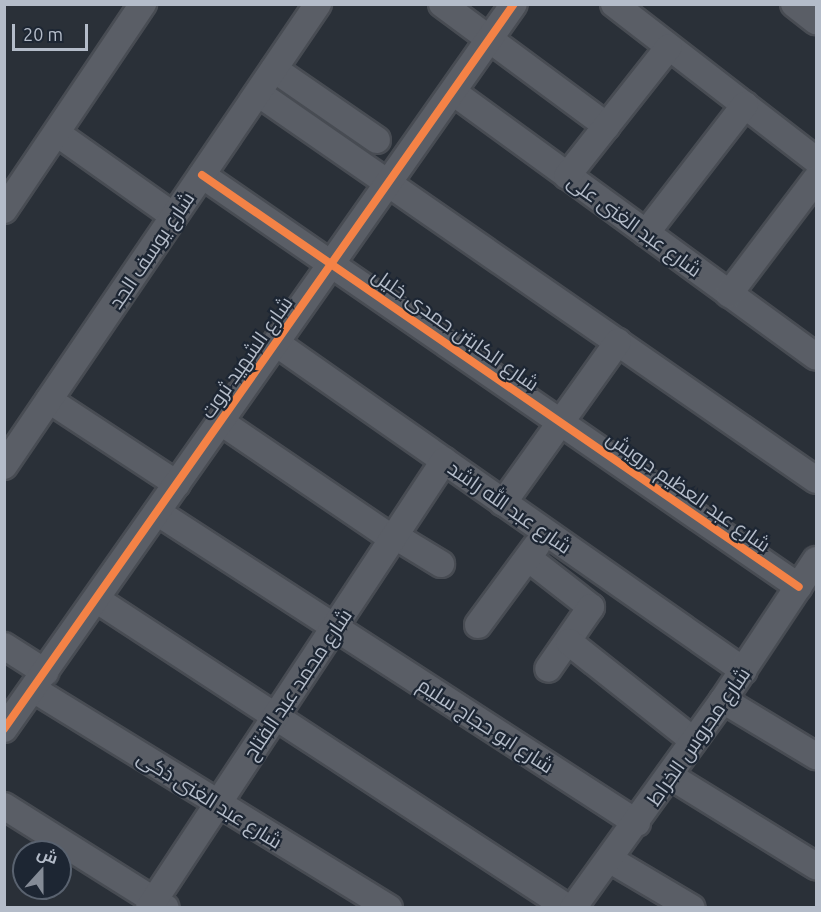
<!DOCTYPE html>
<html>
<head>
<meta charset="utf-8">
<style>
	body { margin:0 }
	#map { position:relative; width:821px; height:912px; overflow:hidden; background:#2a3038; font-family:Ubuntu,Cairo,sans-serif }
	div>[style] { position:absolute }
	.roads { filter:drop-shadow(2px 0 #484c53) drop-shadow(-2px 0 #484c53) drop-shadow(0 2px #484c53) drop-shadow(0 -2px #484c53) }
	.minor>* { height:26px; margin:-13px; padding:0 13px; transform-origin:13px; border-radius:13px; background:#5a5e66 }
	.cycleway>* { height:8px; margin:-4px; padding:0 4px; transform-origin:4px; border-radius:4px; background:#f48246 }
	span { translate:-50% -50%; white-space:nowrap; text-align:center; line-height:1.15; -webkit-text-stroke:4.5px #1d2633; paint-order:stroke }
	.street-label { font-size:20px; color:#b4bcc9 }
	.frame { position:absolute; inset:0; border:6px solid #b4bcc9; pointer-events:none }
	.north { position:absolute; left:12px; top:840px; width:60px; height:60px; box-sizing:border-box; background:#1d2633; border:2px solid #59626f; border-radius:50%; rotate:21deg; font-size:16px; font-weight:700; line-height:24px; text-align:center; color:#b4bcc9 }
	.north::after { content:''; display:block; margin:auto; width:21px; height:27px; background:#848b96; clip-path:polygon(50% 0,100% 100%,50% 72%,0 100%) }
	.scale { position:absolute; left:12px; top:24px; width:76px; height:27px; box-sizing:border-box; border:3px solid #b4bcc9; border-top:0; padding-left:8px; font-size:18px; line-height:21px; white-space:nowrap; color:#b4bcc9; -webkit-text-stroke:4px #1d2633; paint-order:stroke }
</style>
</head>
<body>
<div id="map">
	<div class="roads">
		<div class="minor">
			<div style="left:442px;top:4px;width:205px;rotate:36.5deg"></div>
			<div style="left:614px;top:4px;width:255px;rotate:37.7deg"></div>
			<div style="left:794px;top:4px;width:28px;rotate:38deg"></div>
			<div style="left:274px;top:69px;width:125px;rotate:34.6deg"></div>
			<div style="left:453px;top:92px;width:449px;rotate:36.1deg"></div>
			<div style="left:258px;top:93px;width:679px;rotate:34.74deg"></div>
			<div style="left:58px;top:134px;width:142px;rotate:35.3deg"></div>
			<div style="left:202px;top:175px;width:725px;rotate:34.61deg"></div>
			<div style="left:567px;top:176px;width:164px;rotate:-51.7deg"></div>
			<div style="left:4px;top:210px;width:249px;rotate:-56deg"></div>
			<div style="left:646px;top:233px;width:162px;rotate:-52.3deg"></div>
			<div style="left:729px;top:294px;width:144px;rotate:-52.9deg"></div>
			<div style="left:276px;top:343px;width:571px;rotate:35.02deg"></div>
			<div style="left:49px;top:400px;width:153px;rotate:33.3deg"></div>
			<div style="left:221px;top:422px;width:208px;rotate:34.2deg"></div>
			<div style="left:4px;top:466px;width:559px;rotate:-55.8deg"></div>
			<div style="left:503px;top:503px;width:198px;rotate:-54.5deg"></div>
			<div style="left:157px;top:512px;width:572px;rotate:32.94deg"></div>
			<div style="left:395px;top:536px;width:54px;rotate:31.3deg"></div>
			<div style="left:528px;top:558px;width:80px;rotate:37.9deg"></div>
			<div style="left:591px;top:607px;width:75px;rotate:124.7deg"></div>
			<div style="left:96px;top:599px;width:564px;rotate:33.21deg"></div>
			<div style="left:478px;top:625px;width:99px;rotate:-53.6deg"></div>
			<div style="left:569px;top:642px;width:159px;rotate:38.4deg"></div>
			<div style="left:4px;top:646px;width:49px;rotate:32.4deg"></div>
			<div style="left:33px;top:689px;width:418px;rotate:31.6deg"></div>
			<div style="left:723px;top:700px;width:109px;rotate:31.1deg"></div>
			<div style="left:4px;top:729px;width:886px;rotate:-54.88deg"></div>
			<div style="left:670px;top:776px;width:172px;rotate:31.7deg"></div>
			<div style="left:4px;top:806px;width:191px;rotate:32.2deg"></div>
			<div style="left:609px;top:859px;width:96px;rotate:30.6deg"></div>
			<div style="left:149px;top:908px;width:536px;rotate:-56.58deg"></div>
			<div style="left:573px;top:908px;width:256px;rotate:-54.2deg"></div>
			<div style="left:723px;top:700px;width:168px;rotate:-56.4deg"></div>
		</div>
	</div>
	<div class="cycleway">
		<div style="left:202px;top:175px;width:725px;rotate:34.61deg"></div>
		<div style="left:4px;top:729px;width:886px;rotate:-54.88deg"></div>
	</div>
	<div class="street-label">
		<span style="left:635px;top:225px;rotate:36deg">شارع عبد الغنى على</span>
		<span style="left:151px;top:250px;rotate:-56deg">شارع يوسف الجد</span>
		<span style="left:456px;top:329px;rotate:35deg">شارع الكابتن حمدى خليل</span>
		<span style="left:246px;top:357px;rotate:-55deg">شارع الشهيد ثروت</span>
		<span style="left:689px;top:491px;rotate:35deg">شارع عبد العظيم درويش</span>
		<span style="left:510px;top:507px;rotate:35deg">شارع عبد الله راشد</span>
		<span style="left:297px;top:684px;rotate:-56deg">شارع محمد عبد الفتاح</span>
		<span style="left:486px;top:725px;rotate:33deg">شارع ابو حجاج سليم</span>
		<span style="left:698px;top:736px;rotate:-55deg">شارع محروس الخراط</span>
		<span style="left:210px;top:799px;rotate:32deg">شارع عبد الغنى ذكى</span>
	</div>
	<div class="frame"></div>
	<div class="north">ش</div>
	<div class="scale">20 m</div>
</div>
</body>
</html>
